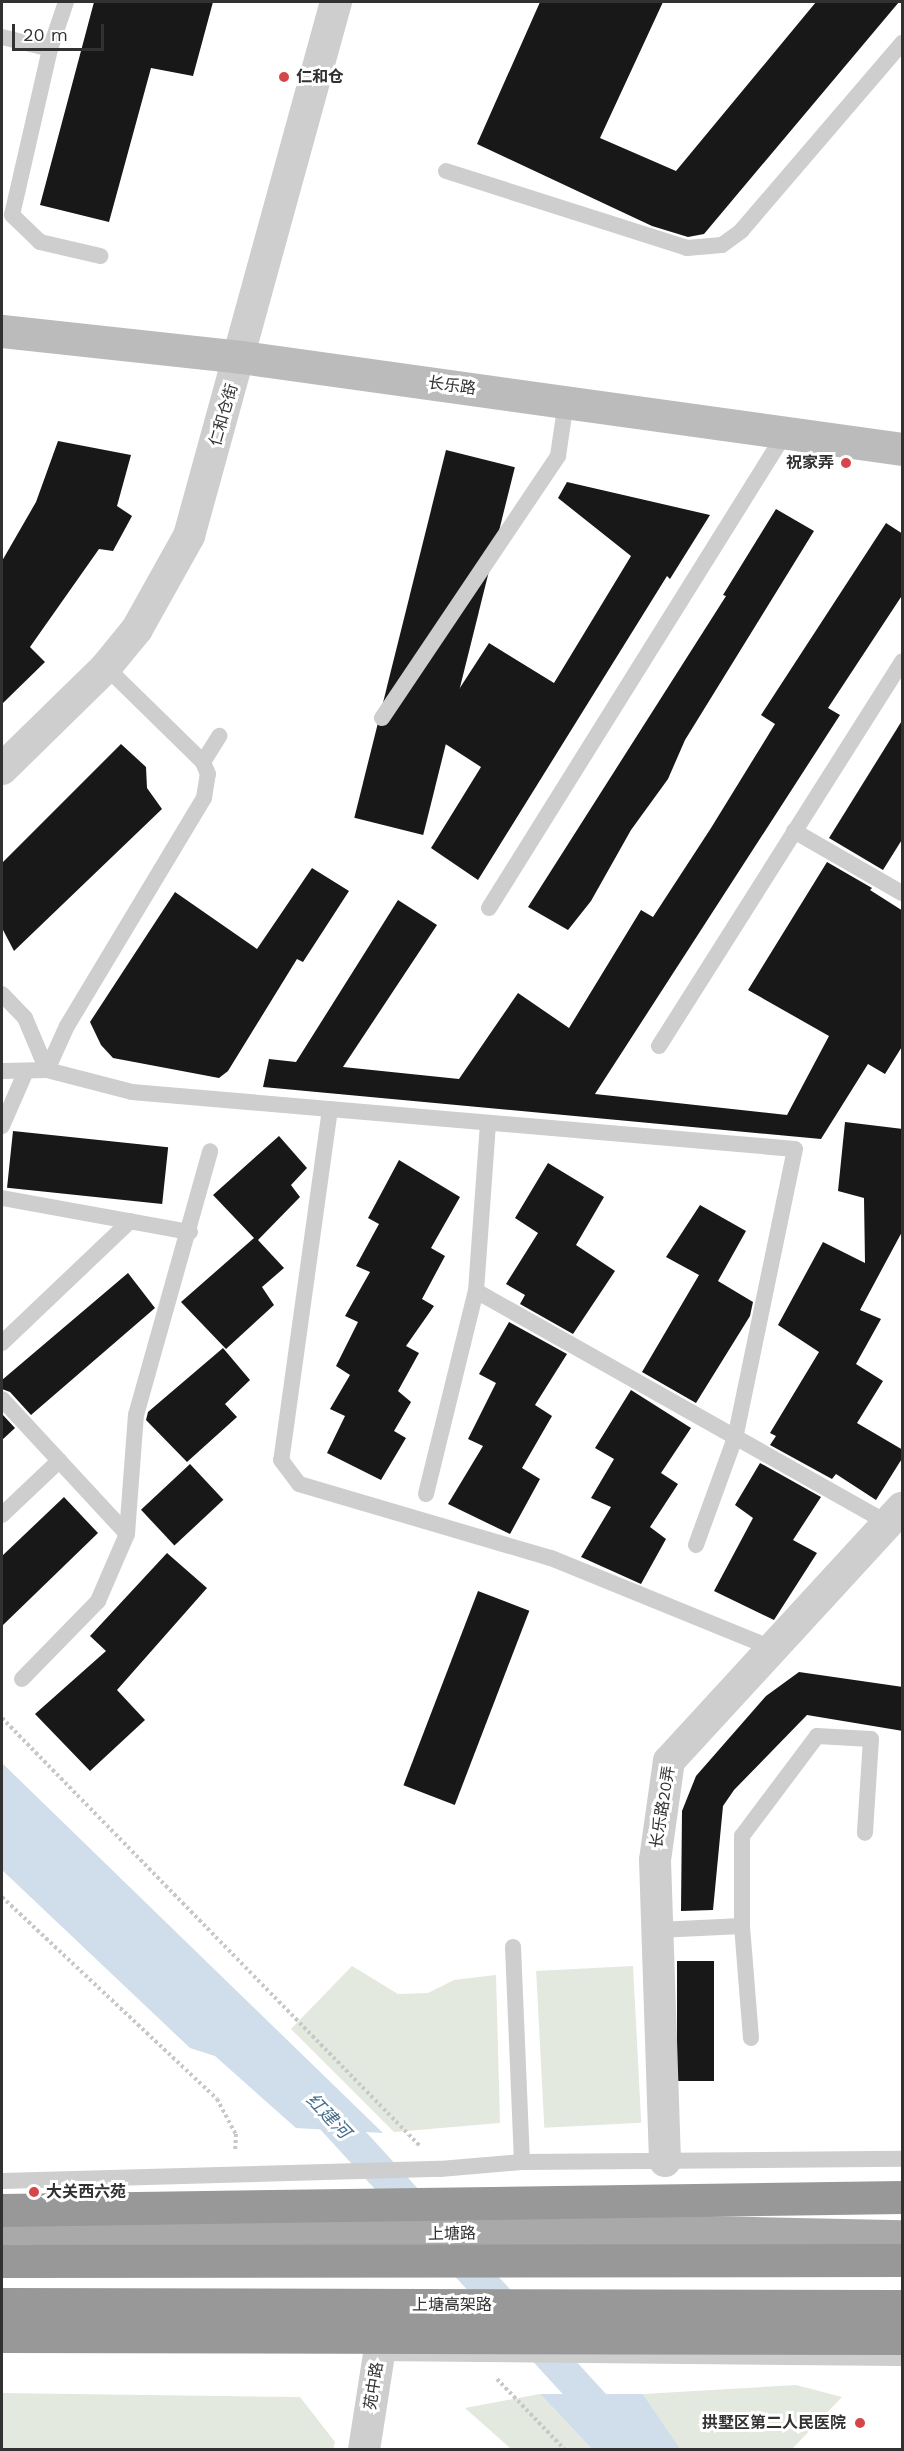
<!DOCTYPE html>
<html>
<head>
<meta charset="utf-8">
<style>
	body { margin:0 }
	#map { position:relative; width:904px; height:2451px; overflow:hidden; background:#fff; font-family:"Work Sans","Noto Sans SC",sans-serif }
	div>[style] { position:absolute }
	.green>* { inset:0; background:#e3e9de; transform-origin:0 0 }
	.water>* { inset:0; background:#cfdeea }
	.canal>* { height:32px; margin:-16px; padding:0 16px; transform-origin:16px; border-radius:16px; background:#cfdeea }
	.building>* { inset:0; background:#181818; transform-origin:0 0 }
	.path>* { height:4px; margin-top:-2px; transform-origin:0; background:repeating-linear-gradient(90deg,#c8c8c8 0 3px,transparent 0 6px) }
	.lane>* { height:16px; margin:-8px; padding:0 8px; transform-origin:8px; border-radius:8px; background:#cecece }
	.street>* { height:32px; margin:-16px; padding:0 16px; transform-origin:16px; border-radius:16px; background:#cecece }
	.secondary>* { height:33px; margin:-16.5px; padding:0 16.5px; transform-origin:16.5px; border-radius:16.5px; background:#bbb }
	.primary>* { height:33px; margin:-16.5px; padding:0 16.5px; transform-origin:16.5px; border-radius:16.5px; background:#a9a9a9 }
	.highway>* { height:33px; margin:-16.5px; padding:0 16.5px; transform-origin:16.5px; border-radius:16.5px; background:#989898 }
	.highway-bridge>* { height:33px; margin:-16.5px; padding:0 16.5px; transform-origin:16.5px; border-radius:16.5px; background:#989898 }
	.dots>* { width:16px; height:16px; translate:-50% -50%; box-sizing:border-box; border:3px solid #fff; border-radius:50% }
	span { translate:-50% -50%; white-space:nowrap; text-align:center; line-height:1.15; -webkit-text-stroke:6px #fff; paint-order:stroke }
	.poi-label { font-size:16px; color:#313131; font-weight:700 }
	.left { translate:0 -50%; text-align:left }
	.right { translate:-100% -50%; text-align:right }
	.street-label { font-size:16px; color:#313131 }
	.water-label { font-size:18px; color:#466e8c; font-style:italic }
	.frame { position:absolute; inset:0; border:3px solid #313131; pointer-events:none }
	.scale { position:absolute; left:12px; top:24px; width:92px; height:27px; box-sizing:border-box; border:3px solid #313131; border-top:0; padding-left:8px; font-size:18px; line-height:21px; white-space:nowrap; color:#313131; -webkit-text-stroke:4px #fff; paint-order:stroke }
</style>
</head>
<body>
<div id="map">
	<div class="green">
		<div style="clip-path:polygon(352px 1966px,398px 1994px,428px 1993px,454px 1980px,496px 1975px,500px 2123px,394px 2132px,291px 2029px)"></div>
		<div style="left:633px;top:1966px;width:157px;height:97px;rotate:87deg"></div>
		<div style="clip-path:polygon(796px 2385px,842px 2397px,792px 2449px,680px 2450px,643px 2394px)"></div>
		<div style="clip-path:polygon(2px 2393px,300px 2397px,335px 2442px,333px 2450px,2px 2449px)"></div>
		<div style="clip-path:polygon(540px 2394px,592px 2449px,511px 2449px,465px 2408px)"></div>
	</div>
	<div class="water">
		<div style="clip-path:polygon(2px 1763px,383px 2133px,296px 2128px,215px 2056px,190px 2048px,2px 1870px)"></div>
		<div style="clip-path:polygon(540px 2394px,643px 2394px,680px 2449px,592px 2449px)"></div>
	</div>
	<div class="canal">
		<div style="left:315px;top:2100px;width:475px;rotate:47.5deg"></div>
	</div>
	<div class="building">
		<div style="clip-path:polygon(94px 2px,213px 2px,193px 76px,151px 68px,109px 222px,40px 205px)"></div>
		<div style="clip-path:polygon(540px 2px,663px 2px,600px 138px,676px 171px,816px 2px,899px 2px,704px 234px,688px 237px,652px 226px,477px 144px)"></div>
		<div style="clip-path:polygon(58px 441px,131px 455px,117px 506px,132px 516px,113px 551px,99px 549px,30px 647px,45px 662px,2px 704px,2px 561px,36px 502px)"></div>
		<div style="left:446px;top:450px;width:71px;height:379px;rotate:14deg"></div>
		<div style="clip-path:polygon(567px 482px,710px 515px,670px 579px,667px 576px,478px 880px,431px 848px,481px 767px,430px 734px,489px 643px,554px 683px,631px 556px,558px 498px)"></div>
		<div style="clip-path:polygon(776px 509px,814px 531px,685px 740px,668px 779px,631px 830px,591px 901px,568px 930px,528px 907px,726px 596px,723px 595px)"></div>
		<div style="clip-path:polygon(886px 523px,903px 534px,903px 594px,828px 708px,840px 715px,595px 1094px,787px 1115px,829px 1036px,748px 990px,827px 862px,872px 888px,870px 890px,903px 911px,903px 1045px,885px 1074px,868px 1064px,821px 1139px,263px 1087px,269px 1059px,296px 1062px,398px 900px,437px 925px,343px 1067px,459px 1079px,518px 993px,569px 1028px,641px 910px,653px 917px,711px 828px,775px 724px,761px 715px)"></div>
		<div style="clip-path:polygon(903px 719px,903px 838px,883px 870px,829px 838px)"></div>
		<div style="clip-path:polygon(121px 744px,146px 767px,147px 788px,162px 809px,14px 951px,2px 928px,2px 863px)"></div>
		<div style="clip-path:polygon(312px 868px,349px 891px,303px 962px,297px 959px,228px 1071px,219px 1078px,113px 1058px,101px 1045px,90px 1022px,175px 892px,257px 949px)"></div>
		<div style="clip-path:polygon(845px 1122px,903px 1129px,903px 1230px,860px 1310px,881px 1319px,856px 1364px,883px 1381px,857px 1423px,903px 1450px,903px 1457px,876px 1500px,836px 1474px,832px 1479px,770px 1445px,776px 1436px,770px 1433px,819px 1352px,778px 1325px,823px 1242px,865px 1263px,864px 1198px,838px 1191px)"></div>
		<div style="left:13px;top:1131px;width:156px;height:57px;rotate:6deg"></div>
		<div style="clip-path:polygon(279px 1136px,307px 1168px,291px 1185px,300px 1197px,258px 1240px,284px 1268px,262px 1287px,274px 1305px,226px 1349px,181px 1302px,254px 1238px,213px 1195px)"></div>
		<div style="clip-path:polygon(399px 1160px,460px 1197px,431px 1248px,445px 1256px,422px 1299px,434px 1306px,406px 1346px,419px 1353px,398px 1391px,411px 1402px,394px 1431px,406px 1438px,381px 1480px,327px 1453px,345px 1416px,330px 1409px,350px 1375px,336px 1366px,358px 1322px,345px 1316px,370px 1272px,356px 1266px,379px 1224px,368px 1218px)"></div>
		<div style="clip-path:polygon(548px 1163px,604px 1197px,576px 1245px,615px 1271px,573px 1334px,520px 1304px,525px 1295px,506px 1284px,538px 1233px,515px 1218px)"></div>
		<div style="clip-path:polygon(700px 1205px,746px 1231px,718px 1281px,753px 1302px,750px 1316px,696px 1403px,642px 1372px,699px 1275px,666px 1257px)"></div>
		<div style="clip-path:polygon(128px 1273px,155px 1308px,31px 1415px,10px 1392px,2px 1389px,2px 1380px)"></div>
		<div style="clip-path:polygon(509px 1322px,567px 1354px,535px 1405px,552px 1416px,522px 1468px,540px 1479px,510px 1534px,448px 1504px,483px 1446px,468px 1439px,496px 1383px,479px 1374px)"></div>
		<div style="clip-path:polygon(223px 1348px,250px 1380px,225px 1404px,237px 1417px,187px 1462px,146px 1420px,148px 1412px)"></div>
		<div style="clip-path:polygon(631px 1390px,691px 1428px,661px 1473px,678px 1484px,650px 1527px,666px 1539px,641px 1584px,581px 1557px,611px 1507px,591px 1498px,614px 1459px,595px 1448px)"></div>
		<div style="clip-path:polygon(2px 1414px,15px 1428px,2px 1440px)"></div>
		<div style="clip-path:polygon(760px 1463px,821px 1497px,793px 1540px,817px 1553px,774px 1620px,714px 1591px,753px 1518px,735px 1505px)"></div>
		<div style="left:190px;top:1464px;width:49px;height:67px;rotate:47deg"></div>
		<div style="clip-path:polygon(64px 1497px,98px 1533px,2px 1626px,2px 1556px)"></div>
		<div style="clip-path:polygon(167px 1553px,207px 1588px,117px 1690px,145px 1720px,90px 1771px,35px 1714px,106px 1651px,90px 1636px)"></div>
		<div style="left:478px;top:1591px;width:55px;height:208px;rotate:21deg"></div>
		<div style="clip-path:polygon(799px 1672px,903px 1687px,903px 1731px,807px 1715px,734px 1790px,723px 1806px,713px 1910px,681px 1911px,682px 1811px,696px 1776px,766px 1696px)"></div>
		<div style="left:677px;top:1961px;width:37px;height:120px"></div>
	</div>
	<div class="path">
		<div style="left:2px;top:1718px;width:598px;rotate:45.68deg"></div>
		<div style="left:2px;top:1897px;width:295px;rotate:43.2deg"></div>
		<div style="left:217px;top:2099px;width:40px;rotate:62deg"></div>
		<div style="left:236px;top:2134px;width:17px;rotate:93deg"></div>
		<div style="left:497px;top:2379px;width:98px;rotate:46.2deg"></div>
	</div>
	<div class="lane">
		<div style="left:66px;top:2px;width:50px;rotate:108.8deg"></div>
		<div style="left:50px;top:49px;width:170px;rotate:102.9deg"></div>
		<div style="left:12px;top:215px;width:39px;rotate:44deg"></div>
		<div style="left:40px;top:242px;width:62px;rotate:13.1deg"></div>
		<div style="left:2px;top:37px;width:49px;rotate:14deg"></div>
		<div style="left:446px;top:171px;width:253px;rotate:17.7deg"></div>
		<div style="left:687px;top:248px;width:35px;rotate:-5deg"></div>
		<div style="left:722px;top:245px;width:24px;rotate:-36deg"></div>
		<div style="left:741px;top:231px;width:248px;rotate:-49.4deg"></div>
		<div style="left:382px;top:718px;width:316px;rotate:-56.1deg"></div>
		<div style="left:558px;top:456px;width:55px;rotate:-81.6deg"></div>
		<div style="left:203px;top:762px;width:31px;rotate:-58deg"></div>
		<div style="left:794px;top:831px;width:125px;rotate:29.9deg"></div>
		<div style="left:489px;top:908px;width:561px;rotate:-58.04deg"></div>
		<div style="left:2px;top:994px;width:33px;rotate:46deg"></div>
		<div style="left:25px;top:1018px;width:56px;rotate:67.1deg"></div>
		<div style="left:659px;top:1046px;width:455px;rotate:-57.7deg"></div>
		<div style="left:47px;top:1070px;width:48px;rotate:-65.6deg"></div>
		<div style="left:67px;top:1026px;width:266px;rotate:-59deg"></div>
		<div style="left:204px;top:798px;width:24px;rotate:-81deg"></div>
		<div style="left:208px;top:774px;width:13px;rotate:-113deg"></div>
		<div style="left:203px;top:762px;width:136px;rotate:-135.6deg"></div>
		<div style="left:2px;top:1071px;width:45px;rotate:-1.3deg"></div>
		<div style="left:47px;top:1070px;width:88px;rotate:14.5deg"></div>
		<div style="left:132px;top:1092px;width:665px;rotate:4.91deg"></div>
		<div style="left:795px;top:1149px;width:292px;rotate:101.7deg"></div>
		<div style="left:736px;top:1435px;width:117px;rotate:110deg"></div>
		<div style="left:330px;top:1109px;width:354px;rotate:97.9deg"></div>
		<div style="left:281px;top:1460px;width:30px;rotate:53deg"></div>
		<div style="left:299px;top:1484px;width:263px;rotate:16.4deg"></div>
		<div style="left:551px;top:1558px;width:238px;rotate:22.2deg"></div>
		<div style="left:2px;top:1126px;width:60px;rotate:-66.4deg"></div>
		<div style="left:2px;top:1198px;width:191px;rotate:10.3deg"></div>
		<div style="left:476px;top:1291px;width:473px;rotate:29.4deg"></div>
		<div style="left:2px;top:1343px;width:177px;rotate:-43.6deg"></div>
		<div style="left:2px;top:1399px;width:184px;rotate:47.2deg"></div>
		<div style="left:426px;top:1494px;width:209px;rotate:-76.2deg"></div>
		<div style="left:476px;top:1291px;width:168px;rotate:-85.9deg"></div>
		<div style="left:2px;top:1515px;width:79px;rotate:-43.5deg"></div>
		<div style="left:22px;top:1679px;width:109px;rotate:-45.7deg"></div>
		<div style="left:98px;top:1601px;width:73px;rotate:-66.6deg"></div>
		<div style="left:127px;top:1534px;width:119px;rotate:-85.7deg"></div>
		<div style="left:136px;top:1415px;width:274px;rotate:-74.3deg"></div>
		<div style="left:658px;top:1930px;width:84px;rotate:-2.7deg"></div>
		<div style="left:513px;top:1947px;width:215px;rotate:87.6deg"></div>
		<div style="left:751px;top:2038px;width:112px;rotate:-94.6deg"></div>
		<div style="left:742px;top:1926px;width:90px;rotate:-90deg"></div>
		<div style="left:742px;top:1836px;width:125px;rotate:-53.1deg"></div>
		<div style="left:817px;top:1736px;width:54px;rotate:3.2deg"></div>
		<div style="left:871px;top:1739px;width:94px;rotate:93.7deg"></div>
		<div style="left:2px;top:2181px;width:438px;rotate:-1.6deg"></div>
		<div style="left:440px;top:2169px;width:82px;rotate:-4.9deg"></div>
		<div style="left:522px;top:2162px;width:380px;rotate:-0.5deg"></div>
		<div style="left:374px;top:2353px;width:528px;rotate:0.54deg"></div>
	</div>
	<div class="street">
		<div style="left:2px;top:769px;width:146px;rotate:-44.4deg"></div>
		<div style="left:106px;top:667px;width:49px;rotate:-50.8deg"></div>
		<div style="left:137px;top:629px;width:107px;rotate:-60.8deg"></div>
		<div style="left:189px;top:536px;width:554px;rotate:-74.61deg"></div>
		<div style="left:665px;top:2161px;width:301px;rotate:-91.9deg"></div>
		<div style="left:655px;top:1860px;width:100px;rotate:-82deg"></div>
		<div style="left:669px;top:1761px;width:344px;rotate:-47.4deg"></div>
		<div style="left:364px;top:2450px;width:130px;rotate:-81.1deg"></div>
	</div>
	<div class="secondary">
		<div style="left:2px;top:331px;width:240px;rotate:6.2deg"></div>
		<div style="left:241px;top:357px;width:667px;rotate:7.92deg"></div>
	</div>
	<div class="primary">
		<div style="left:2px;top:2237px;width:655px;rotate:-0.52deg"></div>
		<div style="left:657px;top:2231px;width:245px;rotate:1.2deg"></div>
	</div>
	<div class="highway">
		<div style="left:2px;top:2210px;width:900px;rotate:-0.83deg"></div>
		<div style="left:2px;top:2261px;width:900px;rotate:-0.06deg"></div>
		<div style="left:2px;top:2304px;width:900px;rotate:0.13deg"></div>
	</div>
	<div class="highway-bridge">
		<div style="left:2px;top:2336px;width:900px;rotate:0.13deg"></div>
	</div>
	<div class="dots">
		<div style="left:284px;top:77px;background:#d5464a"></div>
		<div style="left:846px;top:463px;background:#d5464a"></div>
		<div style="left:34px;top:2192px;background:#d5464a"></div>
		<div style="left:860px;top:2423px;background:#d5464a"></div>
	</div>
	<div class="poi-label">
		<span class="left" style="left:296px;top:77px">仁和仓</span>
		<span class="right" style="left:834px;top:463px">祝家弄</span>
		<span class="left" style="left:46px;top:2192px">大关西六苑</span>
		<span class="right" style="left:846px;top:2423px">拱墅区第二人民医院</span>
	</div>
	<div class="street-label">
		<span style="left:452px;top:386px;rotate:8deg">长乐路</span>
		<span style="left:224px;top:415px;rotate:-74deg">仁和仓街</span>
		<span style="left:663px;top:1807px;rotate:-81deg">长乐路20弄</span>
		<span style="left:452px;top:2234px;rotate:-1deg">上塘路</span>
		<span style="left:452px;top:2305px">上塘高架路</span>
		<span style="left:374px;top:2386px;rotate:-81deg">苑中路</span>
	</div>
	<div class="water-label">
		<span style="left:328px;top:2116px;rotate:46deg">红建河</span>
	</div>
	<div class="frame"></div>
	<div class="scale">20 m</div>
</div>
</body>
</html>
